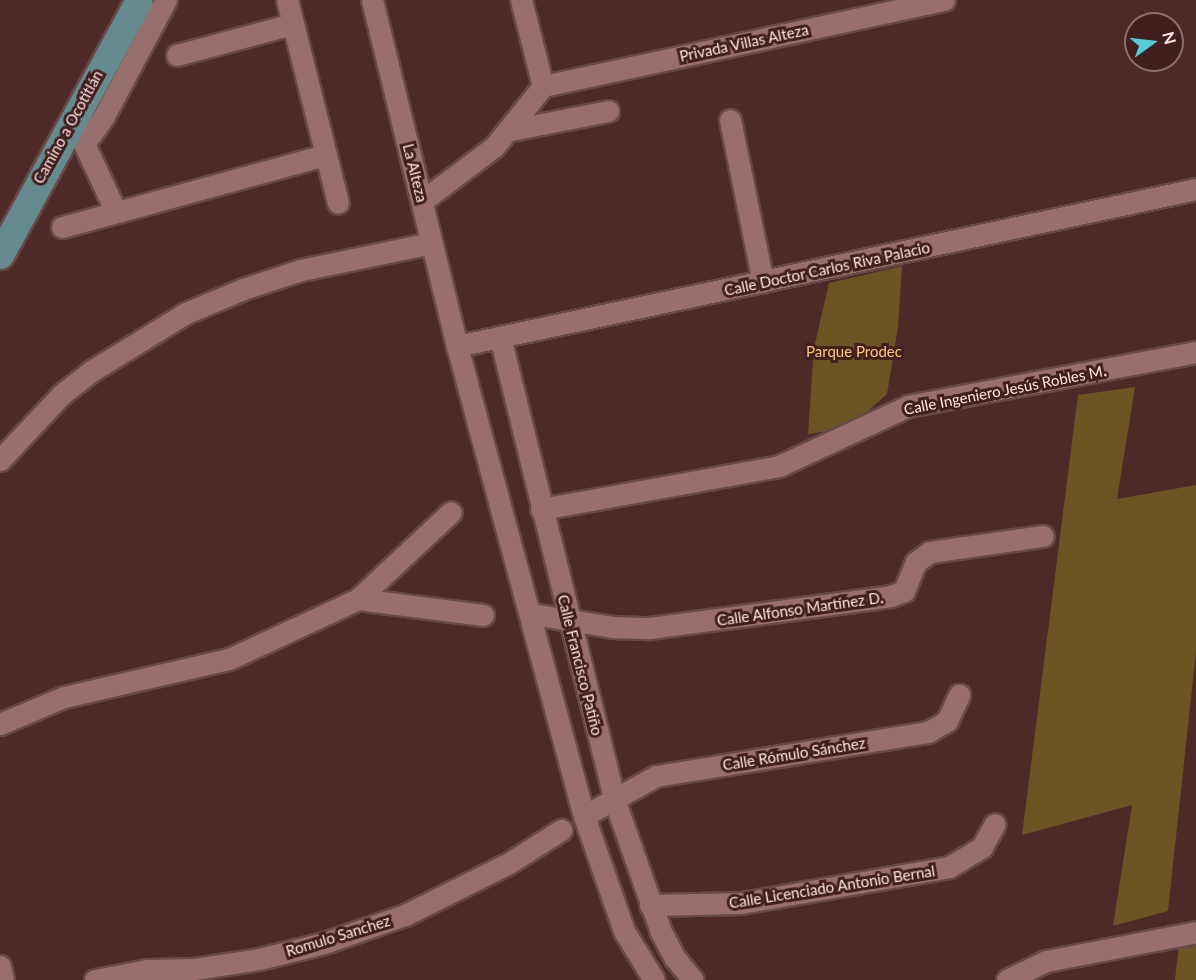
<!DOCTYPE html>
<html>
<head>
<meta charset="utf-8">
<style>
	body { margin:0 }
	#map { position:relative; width:1196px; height:980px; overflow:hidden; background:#4d2928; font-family:Lato,sans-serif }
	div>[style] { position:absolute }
	.green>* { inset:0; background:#6d5523 }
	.roads { filter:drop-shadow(2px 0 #674947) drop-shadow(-2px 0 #674947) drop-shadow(0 2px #674947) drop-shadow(0 -2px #674947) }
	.minor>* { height:21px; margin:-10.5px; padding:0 10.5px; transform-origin:10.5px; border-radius:10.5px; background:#986f6c }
	.major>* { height:27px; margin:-13.5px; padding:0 13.5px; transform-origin:13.5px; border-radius:13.5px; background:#668b8f }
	span { translate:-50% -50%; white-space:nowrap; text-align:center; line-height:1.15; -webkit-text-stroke:6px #411f1e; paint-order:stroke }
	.street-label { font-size:15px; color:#ffe7e5 }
	.park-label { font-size:15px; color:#facc71 }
	.north { position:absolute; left:1124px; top:12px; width:60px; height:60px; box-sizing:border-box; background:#411f1e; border:2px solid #8d6f6e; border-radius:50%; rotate:75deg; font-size:16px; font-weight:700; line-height:24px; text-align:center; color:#ffe7e5 }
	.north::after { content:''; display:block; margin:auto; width:21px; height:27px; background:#52ccd6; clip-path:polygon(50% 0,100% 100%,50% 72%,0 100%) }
</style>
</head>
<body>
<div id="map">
	<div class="green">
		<div style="clip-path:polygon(902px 266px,898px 327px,887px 394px,849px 428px,808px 434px,814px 348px,829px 283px)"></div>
		<div style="clip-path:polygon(1135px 387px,1117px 499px,1196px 485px,1196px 652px,1168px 911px,1113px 926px,1132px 805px,1022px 835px,1078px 395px)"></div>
		<div style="clip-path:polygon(1196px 941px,1196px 980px,1175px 980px,1179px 944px)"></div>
	</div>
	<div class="roads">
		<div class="minor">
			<div style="left:287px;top:0;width:209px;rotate:75.9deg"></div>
			<div style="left:372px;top:0;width:356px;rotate:76.2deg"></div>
			<div style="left:457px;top:346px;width:487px;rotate:74.9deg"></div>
			<div style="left:584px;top:816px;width:122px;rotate:70.8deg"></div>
			<div style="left:624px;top:931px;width:57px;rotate:58.5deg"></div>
			<div style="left:521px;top:0;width:89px;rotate:75.7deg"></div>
			<div style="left:177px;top:55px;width:120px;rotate:-15deg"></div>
			<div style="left:730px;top:120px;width:165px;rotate:78.5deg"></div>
			<div style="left:511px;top:130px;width:99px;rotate:-11.1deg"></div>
			<div style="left:79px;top:133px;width:87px;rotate:64.9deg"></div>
			<div style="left:84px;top:144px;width:34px;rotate:-54deg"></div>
			<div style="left:104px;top:116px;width:132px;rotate:-61.9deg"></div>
			<div style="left:422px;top:201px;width:90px;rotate:-36.9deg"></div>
			<div style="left:494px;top:147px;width:78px;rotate:-51.2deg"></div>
			<div style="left:543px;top:86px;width:410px;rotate:-12.1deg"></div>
			<div style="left:62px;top:227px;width:273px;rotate:-15.3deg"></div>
			<div style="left:500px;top:337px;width:476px;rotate:76.1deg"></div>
			<div style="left:614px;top:799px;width:141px;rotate:70.5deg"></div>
			<div style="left:661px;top:932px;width:30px;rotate:62deg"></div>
			<div style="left:675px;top:958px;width:28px;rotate:51deg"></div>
			<div style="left:457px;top:346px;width:755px;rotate:-11.99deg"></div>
			<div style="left:0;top:460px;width:91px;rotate:-46.8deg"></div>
			<div style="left:62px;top:394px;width:39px;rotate:-38deg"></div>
			<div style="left:93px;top:370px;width:109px;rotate:-31.5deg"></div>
			<div style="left:186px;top:313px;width:62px;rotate:-22.8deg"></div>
			<div style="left:243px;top:289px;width:61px;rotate:-18.1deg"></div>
			<div style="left:301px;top:270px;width:133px;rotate:-11.7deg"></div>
			<div style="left:541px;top:509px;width:242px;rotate:-10.2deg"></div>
			<div style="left:779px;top:466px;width:142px;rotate:-24.9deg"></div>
			<div style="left:908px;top:406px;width:293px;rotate:-10.6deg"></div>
			<div style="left:358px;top:599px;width:126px;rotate:7.3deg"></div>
			<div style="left:532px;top:614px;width:81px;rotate:9.2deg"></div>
			<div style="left:612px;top:627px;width:37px;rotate:2deg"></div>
			<div style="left:649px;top:628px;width:244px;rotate:-7.5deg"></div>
			<div style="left:891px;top:596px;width:14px;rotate:-21deg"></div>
			<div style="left:904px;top:591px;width:31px;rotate:-68deg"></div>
			<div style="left:916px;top:562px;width:17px;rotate:-36deg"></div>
			<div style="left:930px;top:552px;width:114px;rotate:-8.1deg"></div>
			<div style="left:0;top:724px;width:69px;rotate:-22.9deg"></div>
			<div style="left:64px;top:697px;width:169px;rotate:-13deg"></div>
			<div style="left:229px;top:659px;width:142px;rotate:-24.9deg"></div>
			<div style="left:358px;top:599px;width:127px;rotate:-43.1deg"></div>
			<div style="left:584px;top:816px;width:82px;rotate:-29.1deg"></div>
			<div style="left:656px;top:776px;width:276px;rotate:-9.2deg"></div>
			<div style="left:928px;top:732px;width:22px;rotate:-30deg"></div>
			<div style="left:947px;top:721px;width:29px;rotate:-65deg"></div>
			<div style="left:650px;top:905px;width:91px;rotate:-1.3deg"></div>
			<div style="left:741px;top:903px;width:211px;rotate:-9.8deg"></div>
			<div style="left:949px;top:867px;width:39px;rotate:-31deg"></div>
			<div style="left:982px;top:847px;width:26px;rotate:-61deg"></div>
			<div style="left:0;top:966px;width:14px;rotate:78deg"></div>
			<div style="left:95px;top:980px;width:53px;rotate:-10.9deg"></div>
			<div style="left:147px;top:970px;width:47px;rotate:-1.2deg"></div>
			<div style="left:194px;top:969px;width:66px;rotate:-8.7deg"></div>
			<div style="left:259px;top:959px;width:67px;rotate:-13.8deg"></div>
			<div style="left:324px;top:943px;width:86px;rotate:-19.1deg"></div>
			<div style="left:405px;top:915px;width:116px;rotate:-26.6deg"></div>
			<div style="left:509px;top:863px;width:62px;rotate:-32.4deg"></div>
			<div style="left:1007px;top:980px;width:43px;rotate:-26deg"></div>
			<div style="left:1046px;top:961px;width:153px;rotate:-10.9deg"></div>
		</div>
		<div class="major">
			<div style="left:0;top:255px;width:290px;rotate:-61.4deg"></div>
		</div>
	</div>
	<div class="street-label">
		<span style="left:744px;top:43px;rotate:-12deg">Privada Villas Alteza</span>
		<span style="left:68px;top:127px;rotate:-61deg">Camino a Ocotitlán</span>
		<span style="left:415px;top:173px;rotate:76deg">La Alteza</span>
		<span style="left:827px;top:269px;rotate:-12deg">Calle Doctor Carlos Riva Palacio</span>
		<span style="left:1005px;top:390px;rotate:-11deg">Calle Ingeniero Jesús Robles M.</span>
		<span style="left:800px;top:609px;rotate:-8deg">Calle Alfonso Martínez D.</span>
		<span style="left:580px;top:665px;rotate:76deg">Calle Francisco Patiño</span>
		<span style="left:794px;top:754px;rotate:-9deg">Calle Rómulo Sánchez</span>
		<span style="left:832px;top:887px;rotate:-9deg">Calle Licenciado Antonio Bernal</span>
		<span style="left:338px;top:936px;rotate:-17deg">Romulo Sanchez</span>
	</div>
	<div class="park-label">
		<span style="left:854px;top:352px">Parque Prodec</span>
	</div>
	<div class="north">N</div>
</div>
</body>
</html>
